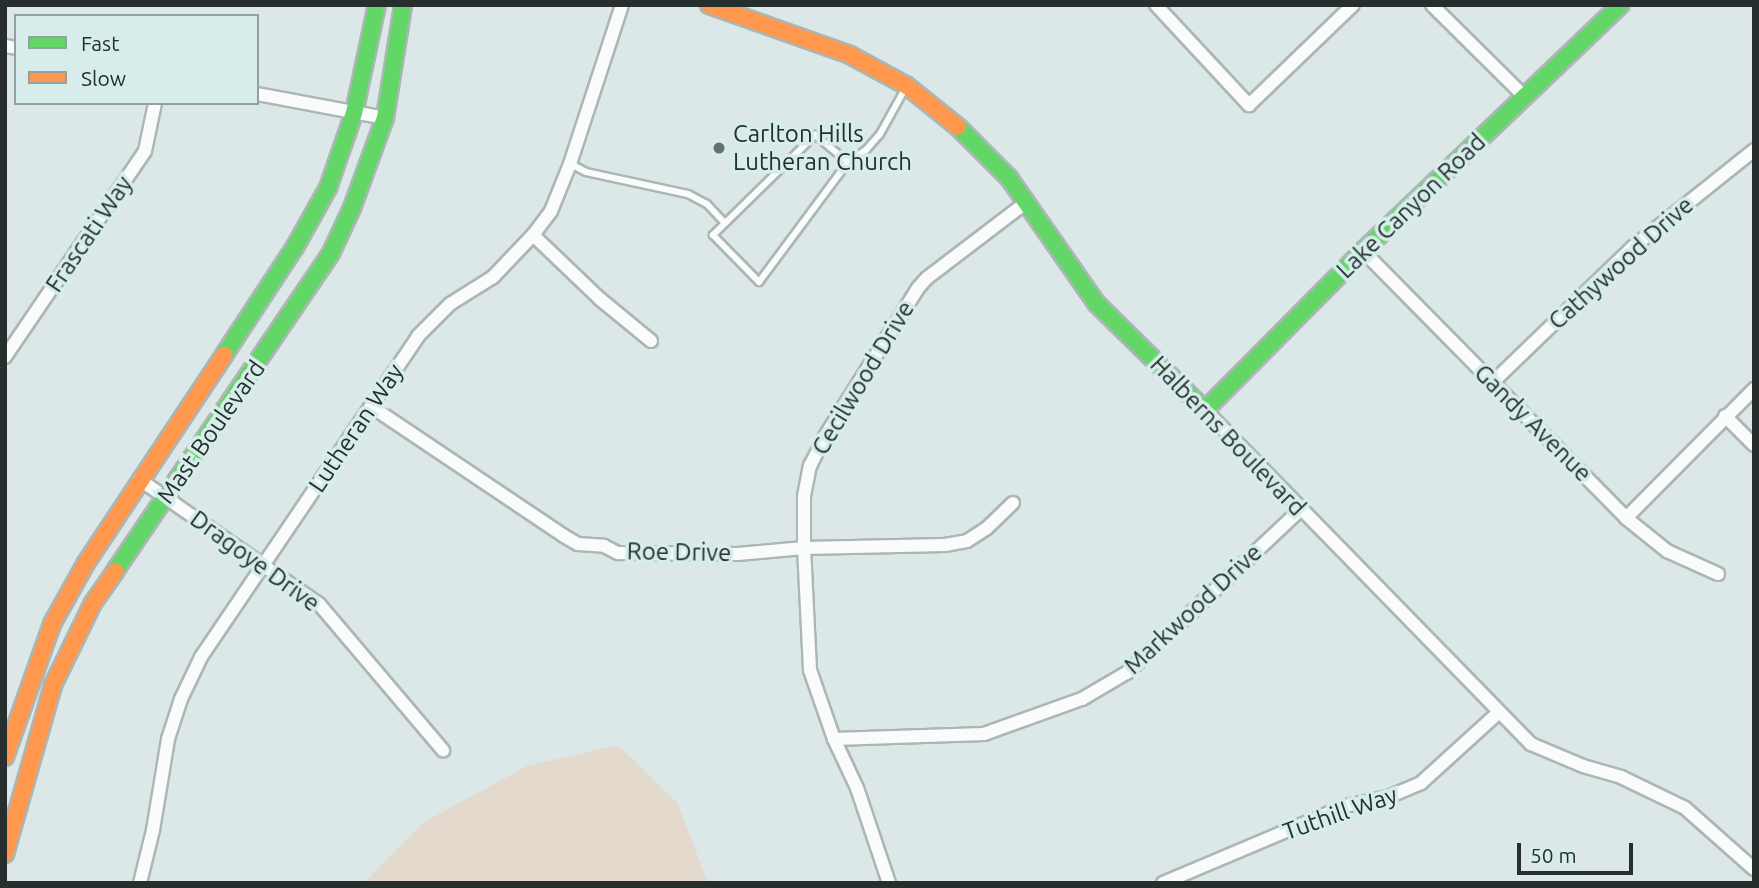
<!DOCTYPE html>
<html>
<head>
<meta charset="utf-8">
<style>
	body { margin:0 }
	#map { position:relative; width:1759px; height:888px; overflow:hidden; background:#dbe8e7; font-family:Ubuntu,sans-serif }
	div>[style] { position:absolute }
	.green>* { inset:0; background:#e3dacd }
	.roads { filter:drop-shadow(2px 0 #acb6b5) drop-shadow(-2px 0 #acb6b5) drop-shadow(0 2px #acb6b5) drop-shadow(0 -2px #acb6b5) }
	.lane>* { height:6px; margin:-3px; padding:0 3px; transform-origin:3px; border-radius:3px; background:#fafcfb }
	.street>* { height:12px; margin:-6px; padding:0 6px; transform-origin:6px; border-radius:6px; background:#fafcfb }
	.fast>* { height:16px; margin:-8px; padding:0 8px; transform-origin:8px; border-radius:8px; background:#63d668 }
	.slow>* { height:16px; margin:-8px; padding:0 8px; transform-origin:8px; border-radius:8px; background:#ff974d }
	.dots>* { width:19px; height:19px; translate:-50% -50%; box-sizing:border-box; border:4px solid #d6edeb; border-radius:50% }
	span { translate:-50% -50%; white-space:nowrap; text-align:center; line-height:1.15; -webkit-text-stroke:7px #d6edeb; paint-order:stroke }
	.poi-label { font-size:24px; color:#262f2e }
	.left { translate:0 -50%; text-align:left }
	.street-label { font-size:24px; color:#262f2e }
	.frame { position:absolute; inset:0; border:7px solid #262f2e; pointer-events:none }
	.legend { position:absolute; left:14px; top:14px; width:245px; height:91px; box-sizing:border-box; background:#d6edeb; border:2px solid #90a19f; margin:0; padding:9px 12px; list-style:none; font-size:21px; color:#262f2e }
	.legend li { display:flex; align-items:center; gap:14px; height:35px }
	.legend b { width:35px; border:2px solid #90a19f }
	.scale { position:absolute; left:1517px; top:843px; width:116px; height:32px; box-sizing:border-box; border:4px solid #262f2e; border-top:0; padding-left:9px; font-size:21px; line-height:24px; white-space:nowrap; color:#262f2e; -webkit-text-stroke:5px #d6edeb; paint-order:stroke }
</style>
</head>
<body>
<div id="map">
	<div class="green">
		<div style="clip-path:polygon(618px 745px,678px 804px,708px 883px,364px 883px,424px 822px,527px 766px)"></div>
	</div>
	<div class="roads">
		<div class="lane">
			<div style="left:848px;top:162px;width:43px;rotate:-140.7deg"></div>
			<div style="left:815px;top:135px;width:143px;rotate:135.6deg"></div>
			<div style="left:713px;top:235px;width:66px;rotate:45.6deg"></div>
			<div style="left:759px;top:282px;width:149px;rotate:-53.4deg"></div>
			<div style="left:848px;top:162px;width:22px;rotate:-34deg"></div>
			<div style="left:866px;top:150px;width:21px;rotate:-49deg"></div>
			<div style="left:880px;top:134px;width:54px;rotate:-61deg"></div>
			<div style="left:571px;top:164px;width:17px;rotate:28deg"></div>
			<div style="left:586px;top:172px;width:104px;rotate:12.2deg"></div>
			<div style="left:688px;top:194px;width:21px;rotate:28deg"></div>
			<div style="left:707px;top:204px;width:26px;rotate:47deg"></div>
		</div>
		<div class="street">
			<div style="left:1156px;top:5px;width:137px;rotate:47.1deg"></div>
			<div style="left:1249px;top:105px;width:144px;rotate:-43.9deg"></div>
			<div style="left:1432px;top:5px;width:131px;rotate:44.7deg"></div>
			<div style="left:5px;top:46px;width:11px;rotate:10deg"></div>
			<div style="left:257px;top:94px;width:130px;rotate:10.6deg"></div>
			<div style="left:533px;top:235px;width:93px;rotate:43.7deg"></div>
			<div style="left:600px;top:299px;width:66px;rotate:39.5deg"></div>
			<div style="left:1363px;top:251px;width:375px;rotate:45.4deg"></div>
			<div style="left:1626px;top:518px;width:53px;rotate:38.8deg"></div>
			<div style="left:1667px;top:551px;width:56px;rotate:24.3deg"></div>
			<div style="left:5px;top:357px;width:249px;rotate:-55.8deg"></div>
			<div style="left:145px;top:151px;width:49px;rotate:-78.2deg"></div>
			<div style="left:1493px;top:382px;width:194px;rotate:-44deg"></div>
			<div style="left:1633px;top:247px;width:155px;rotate:-38.7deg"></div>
			<div style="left:372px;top:407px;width:231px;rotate:33.9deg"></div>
			<div style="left:564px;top:536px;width:16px;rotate:30deg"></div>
			<div style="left:578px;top:544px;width:26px;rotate:4deg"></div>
			<div style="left:604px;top:546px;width:16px;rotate:27deg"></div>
			<div style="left:618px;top:553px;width:120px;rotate:0.5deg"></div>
			<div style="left:738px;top:554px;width:66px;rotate:-5.2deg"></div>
			<div style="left:804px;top:548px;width:141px;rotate:-1.2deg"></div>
			<div style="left:945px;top:545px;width:22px;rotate:-10deg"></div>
			<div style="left:967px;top:541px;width:24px;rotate:-33deg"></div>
			<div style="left:987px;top:528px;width:36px;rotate:-44deg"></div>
			<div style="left:1205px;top:410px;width:467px;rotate:45.7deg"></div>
			<div style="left:1531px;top:744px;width:56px;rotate:22.9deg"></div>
			<div style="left:1583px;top:766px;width:40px;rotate:16deg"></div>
			<div style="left:1621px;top:777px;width:71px;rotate:25.8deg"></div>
			<div style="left:1685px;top:808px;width:92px;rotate:41.5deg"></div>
			<div style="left:1725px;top:416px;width:41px;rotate:45deg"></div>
			<div style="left:139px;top:479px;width:219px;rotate:34.8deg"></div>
			<div style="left:319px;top:604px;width:192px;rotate:49.7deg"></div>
			<div style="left:1626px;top:518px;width:182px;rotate:-45.2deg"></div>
			<div style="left:834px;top:739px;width:150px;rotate:-1.9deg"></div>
			<div style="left:984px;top:734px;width:104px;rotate:-19.7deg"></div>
			<div style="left:1082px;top:699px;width:53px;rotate:-30.4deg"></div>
			<div style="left:1128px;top:672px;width:236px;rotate:-43.3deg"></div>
			<div style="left:140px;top:883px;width:55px;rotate:-76.2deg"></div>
			<div style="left:153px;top:830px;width:92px;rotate:-80.6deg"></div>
			<div style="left:168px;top:739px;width:42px;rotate:-72deg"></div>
			<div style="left:181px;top:699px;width:47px;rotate:-64.5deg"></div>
			<div style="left:201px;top:657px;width:387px;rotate:-55.9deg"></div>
			<div style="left:418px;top:336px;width:45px;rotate:-45deg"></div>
			<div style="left:450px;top:304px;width:51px;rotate:-32.1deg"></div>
			<div style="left:493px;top:277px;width:58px;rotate:-46.4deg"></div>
			<div style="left:533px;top:235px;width:30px;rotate:-53deg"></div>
			<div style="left:551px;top:211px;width:51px;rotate:-68deg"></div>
			<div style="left:570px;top:164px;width:167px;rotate:-71.9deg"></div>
			<div style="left:889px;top:883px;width:100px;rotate:-108.6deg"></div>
			<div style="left:857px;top:788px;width:54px;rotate:-115.1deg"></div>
			<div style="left:834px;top:739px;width:73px;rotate:-109.2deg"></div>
			<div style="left:810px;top:670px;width:122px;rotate:-92.8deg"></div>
			<div style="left:804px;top:548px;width:52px;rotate:-90deg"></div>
			<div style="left:804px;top:496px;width:31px;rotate:-79deg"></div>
			<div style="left:810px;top:466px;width:31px;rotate:-63deg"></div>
			<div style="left:824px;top:438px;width:177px;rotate:-57.9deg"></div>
			<div style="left:918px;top:288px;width:13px;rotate:-48deg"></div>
			<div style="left:927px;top:278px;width:122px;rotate:-37.3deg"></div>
			<div style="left:1163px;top:883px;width:198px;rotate:-22.9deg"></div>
			<div style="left:1345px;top:806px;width:44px;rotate:-11.8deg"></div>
			<div style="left:1388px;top:797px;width:36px;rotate:-23deg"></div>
			<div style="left:1421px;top:783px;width:104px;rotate:-42.3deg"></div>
		</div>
		<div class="fast">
			<div style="left:958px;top:127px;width:72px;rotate:45deg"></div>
			<div style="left:1009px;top:178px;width:154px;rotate:55.1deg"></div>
			<div style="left:1097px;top:304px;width:151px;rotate:44.5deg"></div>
			<div style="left:1205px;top:410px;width:224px;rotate:-45.2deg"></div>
			<div style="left:1363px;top:251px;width:356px;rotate:-43.7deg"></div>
			<div style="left:224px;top:355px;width:129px;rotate:-56.7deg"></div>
			<div style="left:295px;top:247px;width:68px;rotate:-60.8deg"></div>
			<div style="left:328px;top:188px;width:79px;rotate:-70.9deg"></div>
			<div style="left:354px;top:113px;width:110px;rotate:-78deg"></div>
			<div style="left:115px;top:571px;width:384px;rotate:-55.8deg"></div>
			<div style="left:331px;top:253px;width:50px;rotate:-65deg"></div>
			<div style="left:352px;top:208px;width:96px;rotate:-69.9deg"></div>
			<div style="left:385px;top:118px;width:114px;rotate:-80.9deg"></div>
		</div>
		<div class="slow">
			<div style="left:709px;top:5px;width:150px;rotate:19.5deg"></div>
			<div style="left:850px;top:55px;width:65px;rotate:28.5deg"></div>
			<div style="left:907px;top:86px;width:65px;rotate:38.8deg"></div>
			<div style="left:5px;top:757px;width:141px;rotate:-70.5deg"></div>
			<div style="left:52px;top:624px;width:70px;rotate:-60.9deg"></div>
			<div style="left:86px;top:563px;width:250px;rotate:-56.4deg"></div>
			<div style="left:5px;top:854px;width:176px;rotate:-74.1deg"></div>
			<div style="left:53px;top:685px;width:91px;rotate:-64deg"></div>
			<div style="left:93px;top:603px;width:39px;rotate:-55deg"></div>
		</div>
	</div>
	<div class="dots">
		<div style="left:719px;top:148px;background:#65706f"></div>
	</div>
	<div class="poi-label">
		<span class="left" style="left:733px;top:148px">Carlton Hills<br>Lutheran Church</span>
	</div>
	<div class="street-label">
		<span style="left:1411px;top:206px;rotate:-44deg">Lake Canyon Road</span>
		<span style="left:89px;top:234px;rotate:-56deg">Frascati Way</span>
		<span style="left:1621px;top:263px;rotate:-42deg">Cathywood Drive</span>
		<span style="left:863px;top:378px;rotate:-59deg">Cecilwood Drive</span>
		<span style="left:1533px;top:423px;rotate:45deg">Gandy Avenue</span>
		<span style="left:356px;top:428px;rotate:-56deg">Lutheran Way</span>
		<span style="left:211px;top:432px;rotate:-55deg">Mast Boulevard</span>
		<span style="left:1228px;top:436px;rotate:46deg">Halberns Boulevard</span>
		<span style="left:679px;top:552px;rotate:1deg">Roe Drive</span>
		<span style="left:255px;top:561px;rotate:36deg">Dragoye Drive</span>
		<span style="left:1193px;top:609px;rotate:-43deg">Markwood Drive</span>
		<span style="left:1340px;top:813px;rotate:-19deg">Tuthill Way</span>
	</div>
	<div class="frame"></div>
	<ul class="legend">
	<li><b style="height:9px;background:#63d668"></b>Fast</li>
	<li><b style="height:9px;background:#ff974d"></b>Slow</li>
	</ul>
	<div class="scale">50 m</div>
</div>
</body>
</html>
